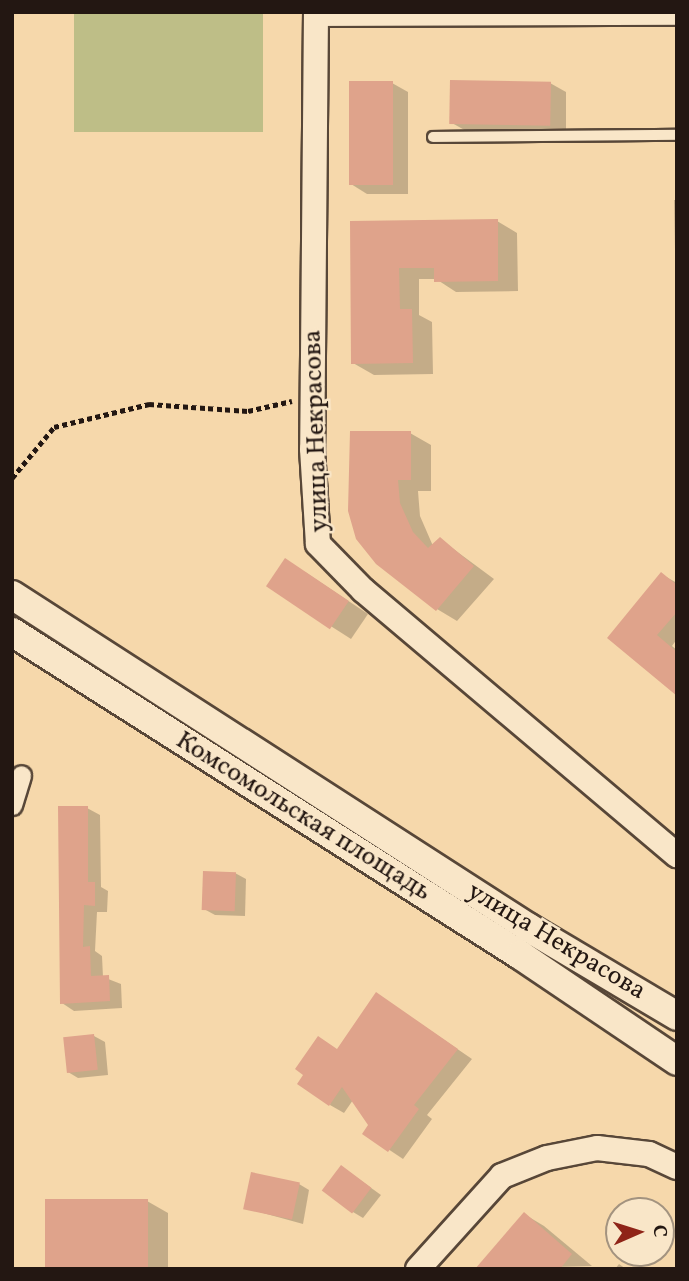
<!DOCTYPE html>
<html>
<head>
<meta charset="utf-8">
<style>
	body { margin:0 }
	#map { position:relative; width:689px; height:1281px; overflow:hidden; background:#f6d8ab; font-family:Vollkorn,serif }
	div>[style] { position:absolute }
	.green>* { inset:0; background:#bebe87; transform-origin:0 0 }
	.shadow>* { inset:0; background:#0003 }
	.building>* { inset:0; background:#dfa38b; transform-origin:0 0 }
	.path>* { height:4.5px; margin-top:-2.25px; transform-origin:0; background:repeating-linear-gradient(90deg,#231712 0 5px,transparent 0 8.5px) }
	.roads { filter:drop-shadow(2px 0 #584738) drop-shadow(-2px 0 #584738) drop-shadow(0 2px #584738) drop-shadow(0 -2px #584738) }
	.service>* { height:10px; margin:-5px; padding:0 5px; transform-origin:5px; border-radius:5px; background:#f9e6c8 }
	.minor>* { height:19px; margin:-9.5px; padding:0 9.5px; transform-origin:9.5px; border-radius:9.5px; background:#f9e6c8 }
	.tertiary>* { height:24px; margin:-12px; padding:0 12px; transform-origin:12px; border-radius:12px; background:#f9e6c8 }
	.secondary>* { height:28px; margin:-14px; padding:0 14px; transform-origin:14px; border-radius:14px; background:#f9e6c8 }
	span { translate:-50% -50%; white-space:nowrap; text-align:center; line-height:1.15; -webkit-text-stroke:5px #f9e6c8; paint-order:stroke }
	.street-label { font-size:26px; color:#231712 }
	.frame { position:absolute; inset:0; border:14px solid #231712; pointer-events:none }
	.north { position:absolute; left:605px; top:1197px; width:70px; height:70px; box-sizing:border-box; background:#f9e6c8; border:2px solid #a3937f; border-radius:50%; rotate:87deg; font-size:19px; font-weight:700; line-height:28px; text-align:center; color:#231712 }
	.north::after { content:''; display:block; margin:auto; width:24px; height:32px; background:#8f2418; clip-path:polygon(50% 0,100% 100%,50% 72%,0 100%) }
</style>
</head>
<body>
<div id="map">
	<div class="green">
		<div style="left:74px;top:12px;width:189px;height:120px"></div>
	</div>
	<div class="shadow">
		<div style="clip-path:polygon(392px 83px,408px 92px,408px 194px,367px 194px,351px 184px)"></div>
		<div style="clip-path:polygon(550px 83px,566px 92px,566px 133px,468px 132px,452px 123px)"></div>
		<div style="clip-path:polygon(674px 200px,677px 200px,677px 251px,675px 250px)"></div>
		<div style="clip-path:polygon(497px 221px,517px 233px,518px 291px,456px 292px,436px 279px,419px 279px,419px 315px,432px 322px,433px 374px,374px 375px,353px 363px,351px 223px)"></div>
		<div style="clip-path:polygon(410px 433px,431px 445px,431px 491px,418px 491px,420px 516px,433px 546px,440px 539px,494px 579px,457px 621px,437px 609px,357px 538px)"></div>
		<div style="clip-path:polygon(305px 572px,368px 614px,351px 639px,268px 586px)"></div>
		<div style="clip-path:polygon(661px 574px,677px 583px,677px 639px,672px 646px,677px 650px,677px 694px,609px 638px)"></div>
		<div style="clip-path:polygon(87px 808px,100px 815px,101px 887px,108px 891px,107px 912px,97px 912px,95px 951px,102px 956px,103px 977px,121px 984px,122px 1008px,74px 1011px,62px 1003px)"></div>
		<div style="clip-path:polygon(235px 873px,246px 879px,245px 916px,215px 915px,204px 909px)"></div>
		<div style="clip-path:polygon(377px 994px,472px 1059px,427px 1115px,432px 1119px,403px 1159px,364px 1133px,370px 1125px,353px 1100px,344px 1113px,330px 1105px,338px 1050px)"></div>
		<div style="clip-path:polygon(94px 1036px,105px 1042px,108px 1075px,78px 1078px,68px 1072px)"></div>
		<div style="clip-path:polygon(342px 1167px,381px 1195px,363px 1218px,353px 1212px)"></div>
		<div style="clip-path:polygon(299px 1184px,309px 1190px,303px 1224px,245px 1208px)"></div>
		<div style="clip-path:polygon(147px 1201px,168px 1213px,168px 1269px,47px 1269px)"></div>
		<div style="clip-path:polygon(524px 1214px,544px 1226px,592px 1266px,477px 1269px)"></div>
		<div style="clip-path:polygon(619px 1264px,626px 1269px,615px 1269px)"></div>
	</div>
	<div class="building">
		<div style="left:450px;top:80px;width:101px;height:44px;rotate:1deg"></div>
		<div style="left:349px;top:81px;width:44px;height:104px"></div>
		<div style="clip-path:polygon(498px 219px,498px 281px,434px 282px,434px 268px,399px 268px,400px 309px,412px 309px,413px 363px,351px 364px,350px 221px)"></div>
		<div style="clip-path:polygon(350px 431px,411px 431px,411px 480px,398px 480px,400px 503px,413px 532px,428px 548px,440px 537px,474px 566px,436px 611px,376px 564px,356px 539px,348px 511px)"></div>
		<div style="left:285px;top:558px;width:77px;height:34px;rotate:34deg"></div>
		<div style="clip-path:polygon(661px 572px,677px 585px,677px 612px,657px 635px,677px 652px,677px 696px,607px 638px)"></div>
		<div style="clip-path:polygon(58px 806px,88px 806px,88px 882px,95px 882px,95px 906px,84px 905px,83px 947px,90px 946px,91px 976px,109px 975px,110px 1001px,60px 1004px)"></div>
		<div style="left:203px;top:871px;width:33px;height:39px;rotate:2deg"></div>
		<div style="clip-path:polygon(376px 992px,458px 1049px,414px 1105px,419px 1109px,388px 1152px,362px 1134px,368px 1125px,342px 1087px,329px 1106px,297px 1084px,303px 1075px,295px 1069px,318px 1036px,337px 1049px)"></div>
		<div style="left:94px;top:1034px;width:36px;height:31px;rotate:84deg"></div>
		<div style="left:341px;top:1165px;width:38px;height:32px;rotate:37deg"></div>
		<div style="left:251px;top:1172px;width:50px;height:38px;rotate:12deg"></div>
		<div style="left:148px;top:1199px;width:70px;height:103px;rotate:90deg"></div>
		<div style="clip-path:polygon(524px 1212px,572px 1254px,560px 1269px,475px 1269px)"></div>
	</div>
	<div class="path">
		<div style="left:12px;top:478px;width:66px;rotate:-50.5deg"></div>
		<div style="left:54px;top:427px;width:98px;rotate:-13.6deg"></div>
		<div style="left:149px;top:404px;width:99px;rotate:4deg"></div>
		<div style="left:248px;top:411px;width:45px;rotate:-12.8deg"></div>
	</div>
	<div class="roads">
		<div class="service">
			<div style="left:433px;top:137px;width:244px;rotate:-0.5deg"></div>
		</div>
		<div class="minor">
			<div style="left:316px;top:16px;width:361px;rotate:-0.2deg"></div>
			<div style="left:12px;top:805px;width:31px;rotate:-73deg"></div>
		</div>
		<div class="tertiary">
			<div style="left:316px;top:12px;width:437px;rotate:90.5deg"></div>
			<div style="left:312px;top:449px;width:95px;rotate:86.4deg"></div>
			<div style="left:318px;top:544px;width:64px;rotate:45.6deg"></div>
			<div style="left:363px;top:590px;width:411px;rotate:40.2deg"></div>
			<div style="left:418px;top:1269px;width:125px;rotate:-47.9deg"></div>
			<div style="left:502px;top:1176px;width:48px;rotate:-21.8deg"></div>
			<div style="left:547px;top:1158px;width:51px;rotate:-11.3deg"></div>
			<div style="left:597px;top:1148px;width:52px;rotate:6.6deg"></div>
			<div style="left:649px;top:1154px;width:31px;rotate:25deg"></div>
		</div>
		<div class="secondary">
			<div style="left:12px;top:595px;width:615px;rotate:32.79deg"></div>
			<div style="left:529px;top:928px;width:172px;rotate:30.7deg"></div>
			<div style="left:12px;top:632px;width:602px;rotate:32.45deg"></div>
			<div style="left:520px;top:955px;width:189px;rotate:34deg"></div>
		</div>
	</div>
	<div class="street-label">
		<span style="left:317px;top:431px;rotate:-92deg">улица Некрасова</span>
		<span style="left:303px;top:817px;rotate:32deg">Комсомольская площадь</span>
		<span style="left:556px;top:942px;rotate:31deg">улица Некрасова</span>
	</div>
	<div class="frame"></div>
	<div class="north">С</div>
</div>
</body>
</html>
